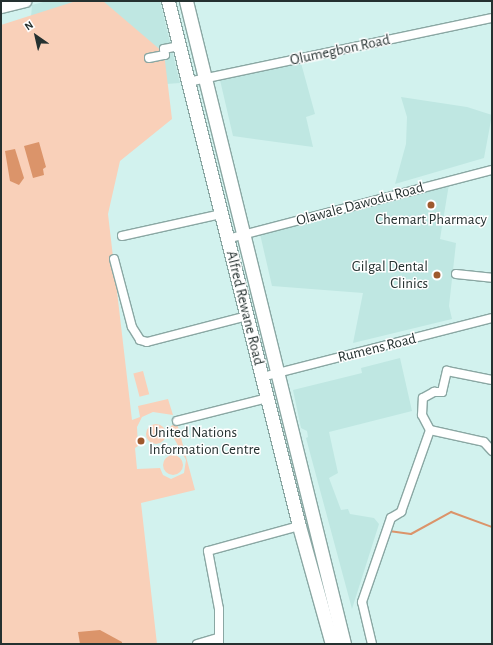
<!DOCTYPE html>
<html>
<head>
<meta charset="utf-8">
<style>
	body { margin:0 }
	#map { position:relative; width:493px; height:645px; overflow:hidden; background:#d2f2ee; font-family:"Alegreya Sans",sans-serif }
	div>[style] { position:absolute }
	.built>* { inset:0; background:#bfe7e2 }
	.green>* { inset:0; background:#f9d0b9; transform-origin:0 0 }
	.round { border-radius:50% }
	.water>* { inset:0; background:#db946a }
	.stream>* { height:2px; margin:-1px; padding:0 1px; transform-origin:1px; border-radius:1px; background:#db946a }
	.roads { filter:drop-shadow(1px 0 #8aa7a3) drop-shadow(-1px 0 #8aa7a3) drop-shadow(0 1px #8aa7a3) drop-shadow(0 -1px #8aa7a3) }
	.street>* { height:8px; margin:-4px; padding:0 4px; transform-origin:4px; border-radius:4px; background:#fff }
	.secondary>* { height:11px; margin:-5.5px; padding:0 5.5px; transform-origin:5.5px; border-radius:5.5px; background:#fff }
	.primary>* { height:13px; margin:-6.5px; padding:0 6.5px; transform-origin:6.5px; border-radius:6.5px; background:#fff }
	.dots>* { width:11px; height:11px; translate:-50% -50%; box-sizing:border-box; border:2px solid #fff; border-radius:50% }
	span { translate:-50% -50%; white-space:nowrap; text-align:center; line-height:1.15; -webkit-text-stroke:3px #fff; paint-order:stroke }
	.street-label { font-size:15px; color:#253130 }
	.poi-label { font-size:15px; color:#253130 }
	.right { translate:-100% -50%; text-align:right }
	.left { translate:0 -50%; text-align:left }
	.frame { position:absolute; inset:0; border:2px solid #253130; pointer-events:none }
	.north { position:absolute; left:16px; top:16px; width:40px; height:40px; -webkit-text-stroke:3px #fff; paint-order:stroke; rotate:326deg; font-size:11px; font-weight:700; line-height:16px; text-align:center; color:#253130 }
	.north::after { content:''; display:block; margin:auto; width:14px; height:18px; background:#253130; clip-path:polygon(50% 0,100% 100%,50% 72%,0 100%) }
</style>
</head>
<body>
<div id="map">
	<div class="built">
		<div style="clip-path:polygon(47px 1px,160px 1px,180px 83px,138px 86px,29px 42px,32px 5px)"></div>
		<div style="clip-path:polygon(301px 63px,315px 114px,306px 117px,313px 147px,233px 136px,220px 80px)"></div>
		<div style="clip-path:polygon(401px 97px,467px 107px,492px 115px,484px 158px,395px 184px,406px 144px,407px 117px)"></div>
		<div style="clip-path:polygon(449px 184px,440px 239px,456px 243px,449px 306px,452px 319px,353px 343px,363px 293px,272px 286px,260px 234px)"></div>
		<div style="clip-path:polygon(400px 358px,412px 411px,329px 432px,338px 473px,329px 478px,341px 510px,348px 509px,350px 514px,374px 518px,379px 524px,352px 609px,306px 438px,308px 437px,307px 431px,301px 428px,293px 390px,362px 373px,361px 368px)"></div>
	</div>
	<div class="green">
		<div style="clip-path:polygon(76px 1px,103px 1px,164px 53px,172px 119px,120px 161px,108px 214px,132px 420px,140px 417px,138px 406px,168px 399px,173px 415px,153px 412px,142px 417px,137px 427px,138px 446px,135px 448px,137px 469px,160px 468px,163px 475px,171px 479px,184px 473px,186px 460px,170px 431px,171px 426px,177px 423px,195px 490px,141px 503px,157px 644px,1px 644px,1px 25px)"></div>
		<div style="left:143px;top:371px;width:24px;height:10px;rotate:75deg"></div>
		<div class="round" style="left:146px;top:424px;width:20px;height:20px"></div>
		<div class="round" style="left:163px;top:455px;width:20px;height:20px"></div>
	</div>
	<div class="water">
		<div style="clip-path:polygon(39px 142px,46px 167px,43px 169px,44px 175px,33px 178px,24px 146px)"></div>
		<div style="clip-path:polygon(15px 149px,24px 178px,19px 185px,10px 181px,5px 151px)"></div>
		<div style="clip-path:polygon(100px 630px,122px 642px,122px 644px,80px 644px,78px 632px)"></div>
	</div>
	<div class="stream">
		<div style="left:389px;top:531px;width:22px;rotate:8deg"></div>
		<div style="left:411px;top:534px;width:46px;rotate:-28.8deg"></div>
		<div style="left:451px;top:512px;width:44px;rotate:20.1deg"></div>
	</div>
	<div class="roads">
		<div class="street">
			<div style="left:149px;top:58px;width:16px;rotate:-11deg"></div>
			<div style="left:165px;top:55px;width:6px;rotate:-99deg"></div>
			<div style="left:164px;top:49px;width:15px;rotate:-11deg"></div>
			<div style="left:188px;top:82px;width:311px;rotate:-11.9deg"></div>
			<div style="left:122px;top:236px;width:101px;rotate:-12.5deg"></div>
			<div style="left:227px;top:239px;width:274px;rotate:-14.6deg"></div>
			<div style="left:114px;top:259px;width:70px;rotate:75.2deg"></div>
			<div style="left:132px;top:327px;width:15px;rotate:58deg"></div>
			<div style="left:140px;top:340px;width:7px;rotate:16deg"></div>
			<div style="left:147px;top:342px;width:103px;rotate:-14.6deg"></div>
			<div style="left:456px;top:274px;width:36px;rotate:6deg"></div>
			<div style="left:262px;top:377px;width:237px;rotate:-14.4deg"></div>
			<div style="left:177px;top:421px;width:93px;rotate:-14.3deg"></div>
			<div style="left:430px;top:430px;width:55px;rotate:12.5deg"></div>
			<div style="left:484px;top:442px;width:12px;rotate:48deg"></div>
			<div style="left:197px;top:644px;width:22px;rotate:-16deg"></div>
			<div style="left:219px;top:644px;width:35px;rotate:-90deg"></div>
			<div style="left:219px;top:609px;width:59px;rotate:-100.7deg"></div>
			<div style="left:208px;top:551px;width:94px;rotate:-15.4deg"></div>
			<div style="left:372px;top:644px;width:43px;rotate:-103.4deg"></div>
			<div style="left:362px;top:602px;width:89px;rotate:-71deg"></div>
			<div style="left:391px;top:518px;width:12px;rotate:-31deg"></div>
			<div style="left:401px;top:512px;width:87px;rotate:-70.5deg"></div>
			<div style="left:430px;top:430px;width:17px;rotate:-118deg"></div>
			<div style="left:422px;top:415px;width:17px;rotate:-87deg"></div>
			<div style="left:423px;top:398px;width:13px;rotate:-29deg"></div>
			<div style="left:434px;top:392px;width:8px"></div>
			<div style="left:442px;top:392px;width:22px;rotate:-77deg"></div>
			<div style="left:447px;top:371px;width:46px;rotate:11.3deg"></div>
		</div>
		<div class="secondary">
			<div style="left:1px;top:7px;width:25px;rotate:-14deg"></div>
		</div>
		<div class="primary">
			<div style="left:168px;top:1px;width:541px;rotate:75.99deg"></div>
			<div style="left:299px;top:526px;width:123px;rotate:74.4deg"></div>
			<div style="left:186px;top:1px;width:662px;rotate:76.19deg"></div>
		</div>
	</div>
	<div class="dots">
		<div style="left:431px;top:205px;background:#9e592d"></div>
		<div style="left:437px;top:275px;background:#9e592d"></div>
		<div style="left:141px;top:441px;background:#9e592d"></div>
	</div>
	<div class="street-label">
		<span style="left:340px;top:50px;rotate:-12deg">Olumegbon Road</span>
		<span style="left:360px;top:204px;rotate:-15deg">Olawale Dawodu Road</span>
		<span style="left:245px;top:308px;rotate:76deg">Alfred Rewane Road</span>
		<span style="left:377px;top:348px;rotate:-14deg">Rumens Road</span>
	</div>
	<div class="poi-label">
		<span style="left:431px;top:220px">Chemart Pharmacy</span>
		<span class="right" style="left:428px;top:275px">Gilgal Dental<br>Clinics</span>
		<span class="left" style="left:149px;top:441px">United Nations<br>Information Centre</span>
	</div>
	<div class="frame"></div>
	<div class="north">N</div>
</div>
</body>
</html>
